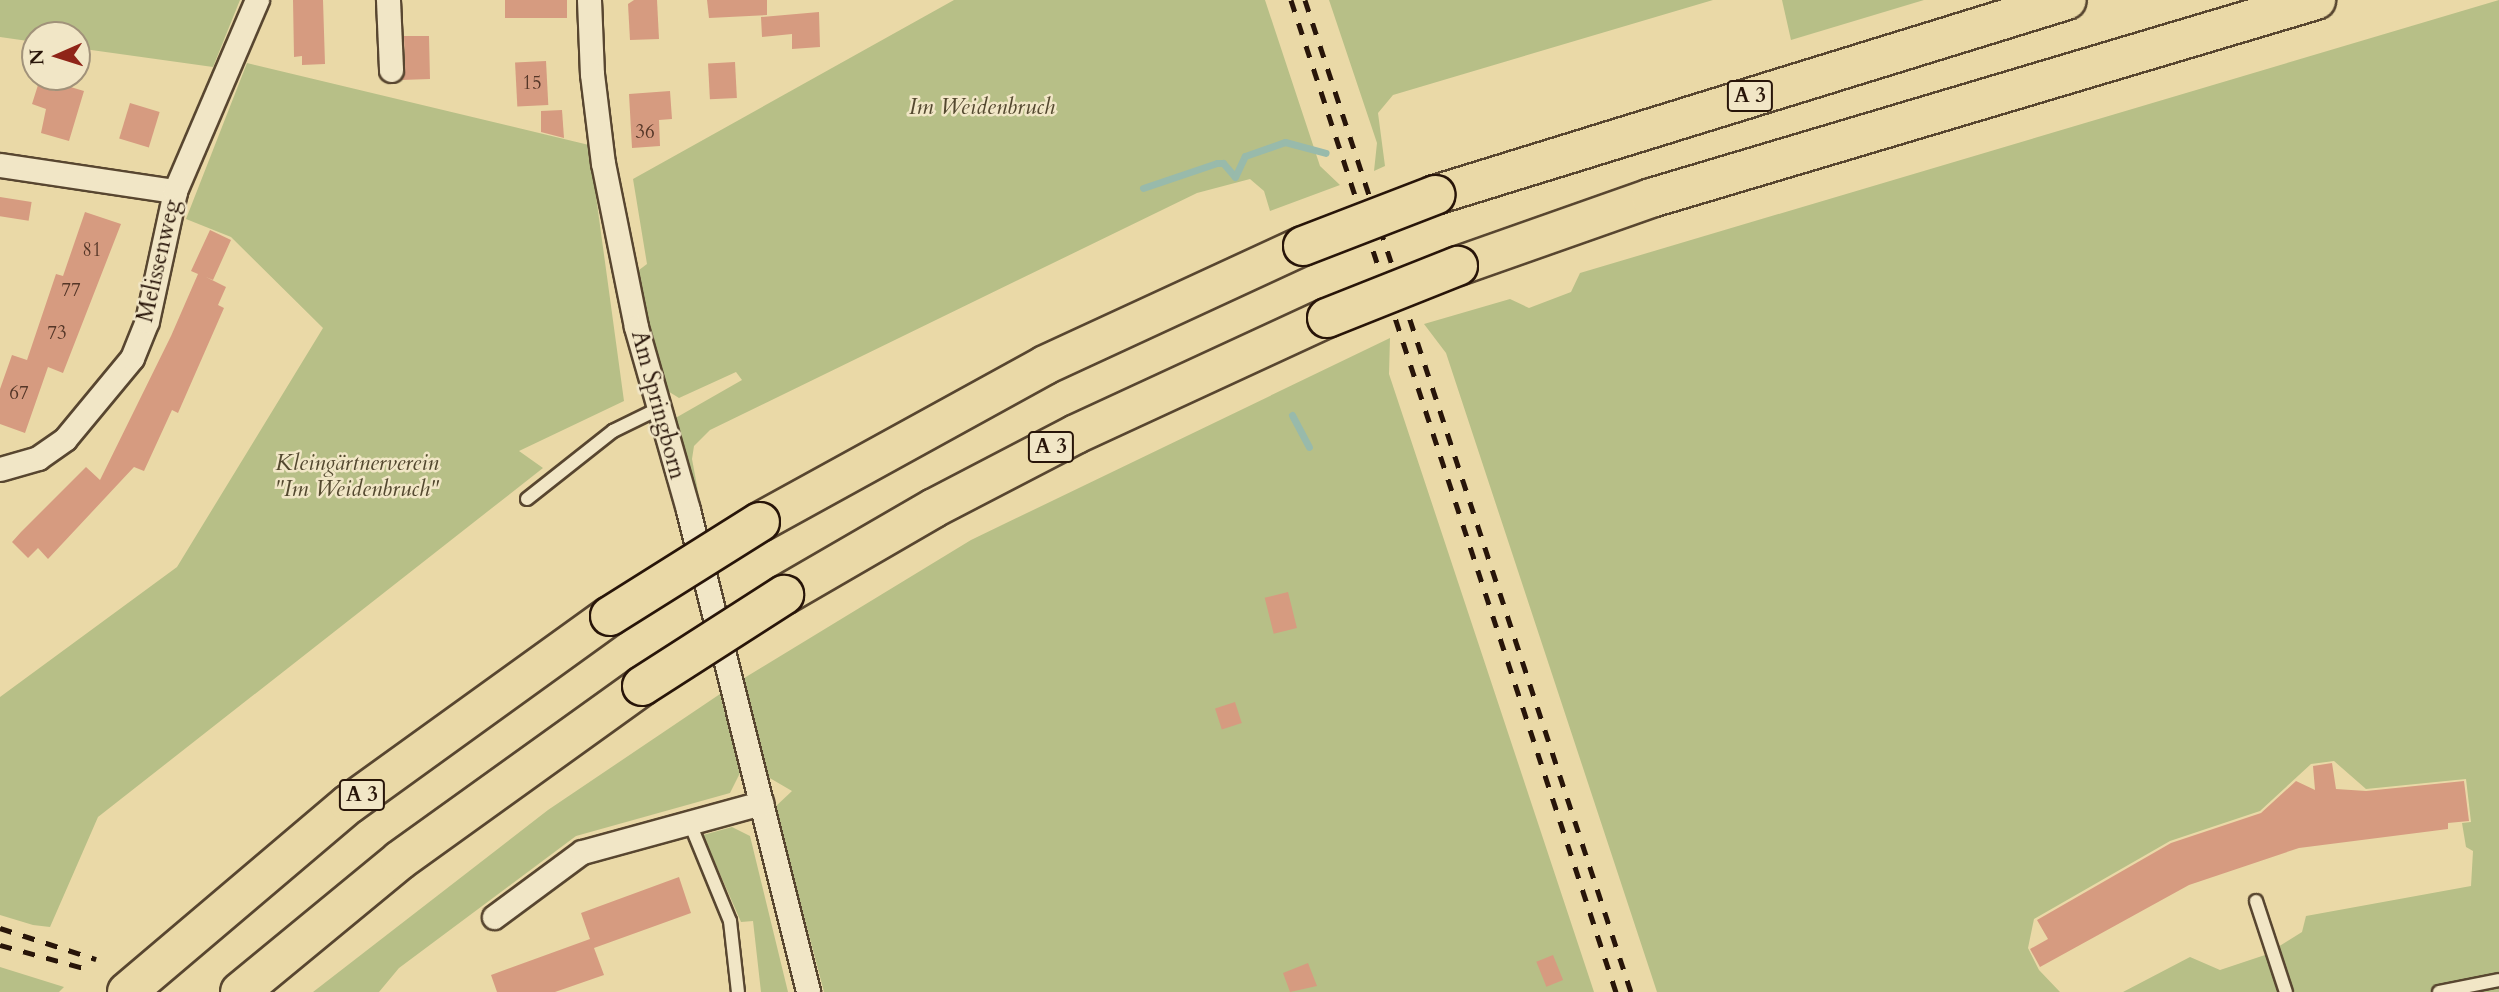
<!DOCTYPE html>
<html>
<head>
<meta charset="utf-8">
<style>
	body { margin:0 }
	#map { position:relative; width:2499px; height:992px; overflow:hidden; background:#ead9a7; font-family:Cardo,serif }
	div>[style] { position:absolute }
	.green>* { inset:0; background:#b7bf87 }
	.stream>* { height:7px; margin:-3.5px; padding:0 3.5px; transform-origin:3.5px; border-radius:3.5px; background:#98baab }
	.building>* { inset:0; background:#d69b80; transform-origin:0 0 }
	.roads { filter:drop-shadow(2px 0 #584630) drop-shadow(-2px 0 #584630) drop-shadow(0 2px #584630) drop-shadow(0 -2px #584630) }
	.lane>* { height:12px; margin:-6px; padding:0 6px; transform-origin:6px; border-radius:6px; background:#f1e6c6 }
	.street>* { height:23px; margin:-11.5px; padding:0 11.5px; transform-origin:11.5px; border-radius:11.5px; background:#f1e6c6 }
	.highway>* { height:38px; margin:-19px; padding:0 19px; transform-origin:19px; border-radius:19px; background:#ead9a7 }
	.rail>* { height:5px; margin-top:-2.5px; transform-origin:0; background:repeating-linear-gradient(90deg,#281509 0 12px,transparent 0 24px) }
	.bridges { filter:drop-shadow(2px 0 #281509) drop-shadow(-2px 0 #281509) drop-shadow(0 2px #281509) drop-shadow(0 -2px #281509) }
	.highway-bridge>* { height:38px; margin:-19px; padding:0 19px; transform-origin:19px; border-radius:19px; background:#ead9a7 }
	span { translate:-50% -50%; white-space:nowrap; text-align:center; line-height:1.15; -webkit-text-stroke:5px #f1e6c6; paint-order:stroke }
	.number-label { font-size:19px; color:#543627 }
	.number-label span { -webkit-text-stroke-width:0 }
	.shield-label span { padding:2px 5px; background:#f1e6c6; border:2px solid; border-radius:5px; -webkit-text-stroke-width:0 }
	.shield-label { font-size:21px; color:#281509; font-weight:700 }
	.park-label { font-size:23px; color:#53482f; font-style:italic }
	.street-label { font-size:23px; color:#281509 }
	.north { position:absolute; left:21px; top:21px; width:70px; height:70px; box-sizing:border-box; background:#f1e6c6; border:2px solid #a1927a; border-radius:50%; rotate:267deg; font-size:19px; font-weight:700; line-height:28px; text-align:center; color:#281509 }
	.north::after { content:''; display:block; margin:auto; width:24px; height:32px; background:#8f2418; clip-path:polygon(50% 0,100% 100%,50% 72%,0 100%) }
</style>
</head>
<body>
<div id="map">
	<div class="green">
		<div style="clip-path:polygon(0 0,240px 0,213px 67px,77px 48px,77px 35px,35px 35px,35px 42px,0 37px)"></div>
		<div style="clip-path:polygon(954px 0,1265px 0,1320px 166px,1340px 185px,1270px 211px,1264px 191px,1250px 179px,1197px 193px,710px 430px,694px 446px,692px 459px,700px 502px,694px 506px,672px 420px,742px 380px,736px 372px,679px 398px,663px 388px,635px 273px,647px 264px,633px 179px)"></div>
		<div style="clip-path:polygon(1329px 0,1713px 0,1393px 95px,1378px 113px,1385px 166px,1374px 171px,1377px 143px)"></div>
		<div style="clip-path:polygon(1782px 0,1924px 0,1791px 40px)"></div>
		<div style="clip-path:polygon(2499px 0,2499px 992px,2123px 992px,2190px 957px,2220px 970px,2265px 955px,2302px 932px,2306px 916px,2471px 886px,2473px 851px,2466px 847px,2462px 823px,2471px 822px,2466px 779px,2366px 789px,2334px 761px,2311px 764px,2260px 811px,2170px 841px,2034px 919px,2028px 948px,2039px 970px,2060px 992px,1657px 992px,1446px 353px,1424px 324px,1510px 299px,1529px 308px,1571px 292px,1580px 273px)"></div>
		<div style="clip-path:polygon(247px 63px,589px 145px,624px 401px,519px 451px,543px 468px,98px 817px,50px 927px,33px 925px,0 915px,0 697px,177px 567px,323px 328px,231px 237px,186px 219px)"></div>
		<div style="clip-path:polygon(1390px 338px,1389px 374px,1594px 992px,824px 992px,775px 807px,792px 791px,768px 777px,741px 680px,971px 540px)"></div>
		<div style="clip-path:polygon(720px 694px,740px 773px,730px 793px,576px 836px,399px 968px,379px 992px,313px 992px,548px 810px)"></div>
		<div style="clip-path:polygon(732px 827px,750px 836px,788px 992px,761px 992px,753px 921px,741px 922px,703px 835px)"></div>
		<div style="clip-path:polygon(0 967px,64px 987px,59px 992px,0 992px)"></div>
	</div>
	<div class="stream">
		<div style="left:1143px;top:188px;width:78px;rotate:-18.7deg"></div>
		<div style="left:1217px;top:163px;width:6px"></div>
		<div style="left:1223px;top:163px;width:18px;rotate:49deg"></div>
		<div style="left:1235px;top:177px;width:23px;rotate:-65deg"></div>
		<div style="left:1245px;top:156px;width:42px;rotate:-19.3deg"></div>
		<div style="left:1285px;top:142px;width:42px;rotate:15deg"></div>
		<div style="left:1292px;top:415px;width:36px;rotate:62deg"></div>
	</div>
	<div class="building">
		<div style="clip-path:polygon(293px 0,323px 0,325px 64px,302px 65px,302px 56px,294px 57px)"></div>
		<div style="left:505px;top:0;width:62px;height:18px"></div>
		<div style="clip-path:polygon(634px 0,657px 0,659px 39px,630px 40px,628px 4px)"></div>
		<div style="clip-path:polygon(707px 0,767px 0,767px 15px,709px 18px)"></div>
		<div style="clip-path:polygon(819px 12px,820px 47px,792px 49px,792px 34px,762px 37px,761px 17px)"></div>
		<div style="clip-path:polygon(404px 36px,429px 36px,430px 79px,401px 80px,405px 69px)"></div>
		<div style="left:546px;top:61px;width:44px;height:31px;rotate:87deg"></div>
		<div style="left:735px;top:62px;width:36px;height:27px;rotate:87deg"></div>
		<div style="clip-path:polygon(57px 83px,84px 91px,69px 141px,41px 133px,46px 109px,32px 104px,38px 85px,55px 91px)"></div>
		<div style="clip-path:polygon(670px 91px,672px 119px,659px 120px,660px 146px,632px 148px,629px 94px)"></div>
		<div style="left:130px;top:103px;width:31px;height:37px;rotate:17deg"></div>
		<div style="clip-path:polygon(562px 110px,564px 138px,541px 132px,541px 111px)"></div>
		<div style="left:0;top:197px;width:32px;height:19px;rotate:9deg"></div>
		<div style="clip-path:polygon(85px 212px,121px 224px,63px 373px,48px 367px,25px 433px,0 424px,0 389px,12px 355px,27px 360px,56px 274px,63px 276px)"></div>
		<div style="clip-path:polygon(210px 230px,231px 240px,213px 280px,206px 277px,226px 287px,218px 305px,224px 308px,178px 413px,172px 410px,144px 471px,134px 467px,48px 559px,38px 548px,28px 558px,12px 542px,21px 532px,86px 467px,100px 480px,171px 336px,198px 274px,191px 271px)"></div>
		<div style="left:1288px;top:592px;width:37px;height:24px;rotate:76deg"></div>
		<div style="left:1235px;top:702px;width:22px;height:21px;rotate:72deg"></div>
		<div style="clip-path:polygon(2332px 763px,2336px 789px,2366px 791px,2464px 781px,2469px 821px,2448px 823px,2448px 829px,2299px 848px,2189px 885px,2040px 967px,2030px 949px,2048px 939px,2037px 920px,2171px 843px,2261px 813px,2296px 781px,2315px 790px,2313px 766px)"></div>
		<div style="clip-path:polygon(679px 877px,691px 913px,594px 948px,604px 975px,555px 992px,497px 992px,491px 975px,590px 939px,581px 913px)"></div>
		<div style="left:1553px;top:955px;width:27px;height:18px;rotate:68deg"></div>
		<div style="clip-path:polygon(1308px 963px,1317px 986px,1290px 992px,1283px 973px)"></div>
	</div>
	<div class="roads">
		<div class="lane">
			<div style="left:527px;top:499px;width:110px;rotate:-38.3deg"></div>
			<div style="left:613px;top:431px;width:50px;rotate:-26.1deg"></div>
			<div style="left:689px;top:821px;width:108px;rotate:67.7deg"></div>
			<div style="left:730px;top:921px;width:71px;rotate:83.6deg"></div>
			<div style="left:2256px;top:901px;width:96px;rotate:71.8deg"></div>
			<div style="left:2439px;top:992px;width:61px;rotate:-11.3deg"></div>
		</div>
		<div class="street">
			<div style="left:388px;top:0;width:70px;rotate:87.5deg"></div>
			<div style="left:589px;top:0;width:74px;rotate:87.7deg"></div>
			<div style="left:592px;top:74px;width:90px;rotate:83deg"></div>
			<div style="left:603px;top:163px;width:167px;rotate:78.6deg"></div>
			<div style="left:636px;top:327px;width:190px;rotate:74.1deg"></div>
			<div style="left:688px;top:510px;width:497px;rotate:76deg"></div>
			<div style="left:0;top:165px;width:177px;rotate:8.5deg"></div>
			<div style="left:0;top:469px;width:40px;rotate:-16deg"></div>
			<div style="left:38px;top:458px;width:33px;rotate:-35deg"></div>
			<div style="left:65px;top:439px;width:105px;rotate:-50.4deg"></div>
			<div style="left:132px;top:358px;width:40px;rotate:-68deg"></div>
			<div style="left:147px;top:321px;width:133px;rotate:-77.8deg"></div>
			<div style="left:175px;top:191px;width:208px;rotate:-66.8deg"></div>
			<div style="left:494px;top:917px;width:109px;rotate:-36.5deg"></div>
			<div style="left:582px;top:852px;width:186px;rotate:-15.3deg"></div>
		</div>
		<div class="highway">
			<div style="left:1435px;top:195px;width:661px;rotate:-17.15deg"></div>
			<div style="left:1458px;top:266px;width:205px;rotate:-19.4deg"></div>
			<div style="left:1651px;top:198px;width:694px;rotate:-16.58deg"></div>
			<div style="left:760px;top:522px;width:325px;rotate:-28.8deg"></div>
			<div style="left:1045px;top:365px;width:284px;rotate:-24.8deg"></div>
			<div style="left:784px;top:595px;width:173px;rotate:-30.1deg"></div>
			<div style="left:934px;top:508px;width:160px;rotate:-27.5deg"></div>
			<div style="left:1076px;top:434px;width:277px;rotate:-24.8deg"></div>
			<div style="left:127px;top:992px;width:291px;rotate:-40.3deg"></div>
			<div style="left:349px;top:804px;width:322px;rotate:-35.8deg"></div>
			<div style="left:240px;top:992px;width:207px;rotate:-39.5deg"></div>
			<div style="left:400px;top:860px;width:298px;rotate:-35.7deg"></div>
		</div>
	</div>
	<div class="rail">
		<div style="left:1291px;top:0;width:1044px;rotate:71.86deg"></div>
		<div style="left:1305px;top:0;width:1044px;rotate:71.81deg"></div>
		<div style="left:0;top:928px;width:101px;rotate:17.9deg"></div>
		<div style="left:0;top:945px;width:90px;rotate:15.4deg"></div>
	</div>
	<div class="bridges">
		<div class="highway-bridge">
			<div style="left:1303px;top:246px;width:142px;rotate:-21.1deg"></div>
			<div style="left:1327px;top:318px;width:141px;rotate:-21.7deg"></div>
			<div style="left:610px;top:616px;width:177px;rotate:-32.1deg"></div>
			<div style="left:642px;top:686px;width:169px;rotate:-32.7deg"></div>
		</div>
	</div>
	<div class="number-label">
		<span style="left:532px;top:84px">15</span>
		<span style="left:645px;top:133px">36</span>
		<span style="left:92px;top:251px">81</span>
		<span style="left:71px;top:291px">77</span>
		<span style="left:57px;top:334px">73</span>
		<span style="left:19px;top:394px">67</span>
	</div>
	<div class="shield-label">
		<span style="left:1750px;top:96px">A 3</span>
		<span style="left:1051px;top:447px">A 3</span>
		<span style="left:362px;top:795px">A 3</span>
	</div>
	<div class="park-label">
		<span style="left:982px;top:107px">Im Weidenbruch</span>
		<span style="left:357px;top:476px">Kleingärtnerverein<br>"Im Weidenbruch"</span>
	</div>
	<div class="street-label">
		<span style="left:159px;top:261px;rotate:-77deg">Melissenweg</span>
		<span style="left:658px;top:405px;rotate:75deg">Am Springborn</span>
	</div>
	<div class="north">N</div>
</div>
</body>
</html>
